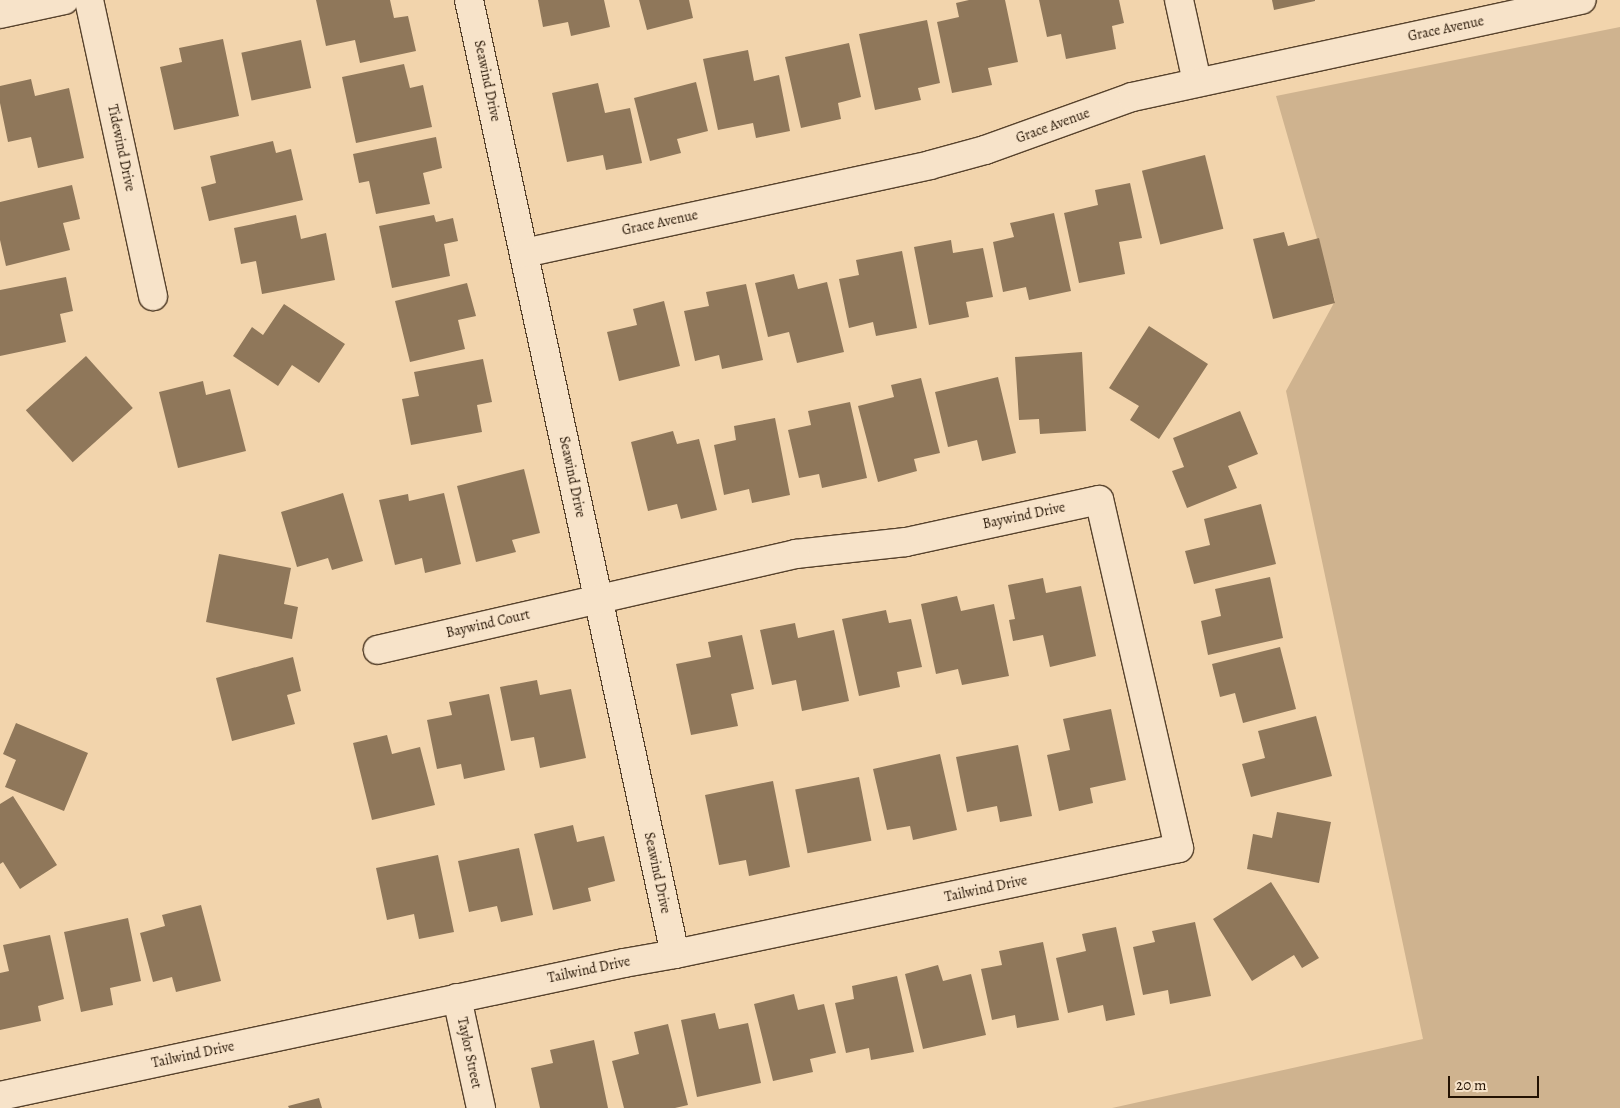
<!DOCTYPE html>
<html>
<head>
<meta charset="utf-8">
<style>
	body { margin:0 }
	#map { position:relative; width:1620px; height:1108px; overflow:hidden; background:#f2d4ac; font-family:Alegreya,serif }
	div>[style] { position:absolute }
	.green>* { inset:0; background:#cfb38f }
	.building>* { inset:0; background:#8f775a; transform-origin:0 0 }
	.roads { filter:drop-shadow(1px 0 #57422c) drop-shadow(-1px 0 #57422c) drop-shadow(0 1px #57422c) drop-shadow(0 -1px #57422c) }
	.minor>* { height:28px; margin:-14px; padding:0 14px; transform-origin:14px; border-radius:14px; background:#f7e3c9 }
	span { translate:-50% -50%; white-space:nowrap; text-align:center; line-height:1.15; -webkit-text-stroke:4.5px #f7e3c9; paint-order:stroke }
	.street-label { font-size:14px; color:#231202 }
	.scale { position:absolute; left:1448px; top:1076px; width:91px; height:22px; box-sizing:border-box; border:2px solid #231202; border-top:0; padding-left:6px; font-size:15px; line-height:18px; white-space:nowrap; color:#231202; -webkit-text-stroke:4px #f7e3c9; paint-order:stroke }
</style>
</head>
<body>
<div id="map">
	<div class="green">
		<div style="clip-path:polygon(1620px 27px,1620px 1108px,1112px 1108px,1423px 1039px,1286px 391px,1335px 301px,1276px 96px)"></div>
	</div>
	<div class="building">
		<div style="clip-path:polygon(316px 0,390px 0,394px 18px,408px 16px,416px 51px,360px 63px,355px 40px,326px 46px)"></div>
		<div style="clip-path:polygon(538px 0,604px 0,610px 27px,571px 36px,568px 22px,543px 27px)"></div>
		<div style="clip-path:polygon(639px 0,689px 0,693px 18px,647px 30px)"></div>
		<div style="clip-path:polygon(969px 0,1005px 0,1018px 62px,988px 68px,992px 85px,952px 93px,937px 22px,959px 17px,956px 3px)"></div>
		<div style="clip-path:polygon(1039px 0,1119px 0,1124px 23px,1112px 26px,1116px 49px,1066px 59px,1061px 34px,1047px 37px)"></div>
		<div style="clip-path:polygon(1272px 0,1315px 0,1315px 1px,1274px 10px)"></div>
		<div style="clip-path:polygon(927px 20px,940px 83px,918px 88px,921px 100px,875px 110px,859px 34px)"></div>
		<div style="clip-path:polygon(223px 39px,239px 116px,174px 130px,160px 67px,182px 62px,179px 48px)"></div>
		<div style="left:301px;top:40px;width:49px;height:61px;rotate:78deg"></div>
		<div style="clip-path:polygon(849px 43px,861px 97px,838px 103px,841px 119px,801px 128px,785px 57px)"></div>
		<div style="clip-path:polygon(748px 50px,754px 81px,779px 75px,790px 131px,756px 138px,753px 123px,718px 130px,703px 59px)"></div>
		<div style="clip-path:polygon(404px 64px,410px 88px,423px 85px,432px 127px,356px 143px,342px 77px)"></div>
		<div style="clip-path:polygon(31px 79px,35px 96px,69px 88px,84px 158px,38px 168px,31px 137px,8px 142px,0 103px,0 86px)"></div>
		<div style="clip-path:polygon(696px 82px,708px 131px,677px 139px,681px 153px,650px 161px,634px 98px)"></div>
		<div style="clip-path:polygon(598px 83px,605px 113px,630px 108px,642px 163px,606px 170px,603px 155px,567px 162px,552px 93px)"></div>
		<div style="clip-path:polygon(436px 137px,442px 168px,423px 173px,430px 204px,376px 214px,369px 181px,359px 183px,353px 154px)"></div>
		<div style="clip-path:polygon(273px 141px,276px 153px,291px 149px,303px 200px,209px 221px,201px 187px,216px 183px,210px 156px)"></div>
		<div style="left:1205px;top:155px;width:76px;height:65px;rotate:76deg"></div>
		<div style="clip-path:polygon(1130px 183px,1142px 238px,1119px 242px,1125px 274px,1079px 283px,1064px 213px,1098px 205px,1095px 190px)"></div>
		<div style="clip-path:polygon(72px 185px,80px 219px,63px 223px,70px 250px,6px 266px,0 240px,0 202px)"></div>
		<div style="clip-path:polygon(1054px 213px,1071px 291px,1029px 300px,1026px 287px,1003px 292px,993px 242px,1014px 237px,1010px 223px)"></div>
		<div style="clip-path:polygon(296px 215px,301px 239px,326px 233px,335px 280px,262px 294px,256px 261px,241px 264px,234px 228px)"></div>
		<div style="clip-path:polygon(434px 215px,436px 222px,453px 218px,458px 241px,444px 244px,450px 276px,392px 288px,379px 226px)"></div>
		<div style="clip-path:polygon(1284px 232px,1288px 246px,1319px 238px,1335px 303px,1273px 319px,1253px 239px)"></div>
		<div style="clip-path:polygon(951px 240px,953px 253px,983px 248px,993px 297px,966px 302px,969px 317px,929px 325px,914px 247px)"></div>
		<div style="clip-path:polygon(902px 251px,917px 328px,876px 336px,873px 322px,849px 328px,839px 279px,859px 275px,856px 260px)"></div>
		<div style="clip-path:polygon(794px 274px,798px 289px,827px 282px,844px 352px,797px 363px,789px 332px,768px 337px,755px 283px)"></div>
		<div style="clip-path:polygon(66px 277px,73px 311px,60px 314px,66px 342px,0 356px,0 290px)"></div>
		<div style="clip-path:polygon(467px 283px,476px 316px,458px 320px,465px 349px,410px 362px,395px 301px)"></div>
		<div style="clip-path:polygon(746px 284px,763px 360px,722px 369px,719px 355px,695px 361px,684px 311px,709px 306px,706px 292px)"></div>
		<div style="clip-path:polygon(664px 301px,680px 366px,619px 381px,607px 332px,637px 325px,633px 309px)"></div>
		<div style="clip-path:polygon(284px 304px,345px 344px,319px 383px,292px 365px,278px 386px,233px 356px,252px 327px,263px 335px)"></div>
		<div style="clip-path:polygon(1149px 326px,1208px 364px,1159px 439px,1130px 420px,1139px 406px,1109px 388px)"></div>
		<div style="clip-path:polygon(1082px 352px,1086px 431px,1040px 434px,1039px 419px,1019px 420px,1015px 357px)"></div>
		<div style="left:86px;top:356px;width:70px;height:81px;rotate:48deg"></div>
		<div style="clip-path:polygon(483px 359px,492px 402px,477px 405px,482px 432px,411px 445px,402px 399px,419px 396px,414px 372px)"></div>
		<div style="clip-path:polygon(998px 377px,1016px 453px,982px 461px,977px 440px,948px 447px,935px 392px)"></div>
		<div style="clip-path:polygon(921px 378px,940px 453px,914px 459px,917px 471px,878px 482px,858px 406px,894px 397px,891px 385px)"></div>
		<div style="clip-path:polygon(203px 381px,206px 395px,230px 389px,246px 451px,178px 468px,159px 392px)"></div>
		<div style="clip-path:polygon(850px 402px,867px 478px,822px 488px,819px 474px,799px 478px,788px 430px,811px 425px,808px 411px)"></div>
		<div style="clip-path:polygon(1240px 411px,1258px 454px,1228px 466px,1237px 488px,1187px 508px,1172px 471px,1184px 467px,1173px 438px)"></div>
		<div style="clip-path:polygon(775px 418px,790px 495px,752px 503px,749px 489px,724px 495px,714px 445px,736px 440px,734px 426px)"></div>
		<div style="clip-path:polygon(673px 431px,677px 444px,699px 439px,717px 510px,681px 519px,677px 504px,648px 511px,631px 442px)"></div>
		<div style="clip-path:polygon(524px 469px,540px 533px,512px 540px,516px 552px,476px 562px,457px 486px)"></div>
		<div style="clip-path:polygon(343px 493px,363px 561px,332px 570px,328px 558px,297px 567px,281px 512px)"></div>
		<div style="clip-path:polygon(444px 493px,461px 564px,425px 573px,422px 558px,395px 565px,379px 500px,408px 494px,409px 501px)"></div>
		<div style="clip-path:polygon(1261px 504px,1276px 564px,1194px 584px,1185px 551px,1210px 545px,1204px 519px)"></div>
		<div style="clip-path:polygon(219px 554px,291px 568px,284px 604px,298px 607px,292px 639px,206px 622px)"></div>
		<div style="clip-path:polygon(1270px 577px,1283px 638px,1208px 655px,1201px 621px,1221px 616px,1215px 589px)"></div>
		<div style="clip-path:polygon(1043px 578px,1046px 593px,1081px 586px,1096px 656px,1050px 667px,1043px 635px,1013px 641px,1009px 620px,1015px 619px,1008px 585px)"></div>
		<div style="clip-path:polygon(957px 596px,961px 611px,994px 604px,1009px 676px,962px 685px,958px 669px,936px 674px,921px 604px)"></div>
		<div style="clip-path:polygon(886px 610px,889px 623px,911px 619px,922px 667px,897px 672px,900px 687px,859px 696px,842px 619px)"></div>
		<div style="clip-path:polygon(795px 623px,798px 638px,834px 630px,849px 701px,802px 711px,796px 680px,772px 685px,760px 630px)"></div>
		<div style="clip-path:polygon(742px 635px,754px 689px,731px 694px,738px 726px,691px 735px,676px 664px,711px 657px,708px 642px)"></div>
		<div style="clip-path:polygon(1280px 647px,1296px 709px,1243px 723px,1235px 693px,1220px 697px,1212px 664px)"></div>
		<div style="clip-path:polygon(293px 657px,301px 691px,287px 695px,295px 724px,232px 741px,216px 678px)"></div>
		<div style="clip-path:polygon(537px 680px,540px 695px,571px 689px,586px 758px,540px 768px,534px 737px,511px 741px,500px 687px)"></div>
		<div style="clip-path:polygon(489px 694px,505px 770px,464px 779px,461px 764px,437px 769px,427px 720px,452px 715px,449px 702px)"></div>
		<div style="clip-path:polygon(1111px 709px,1126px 780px,1090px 788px,1093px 803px,1059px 811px,1047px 755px,1070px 750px,1063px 719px)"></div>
		<div style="clip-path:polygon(1316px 716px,1332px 776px,1251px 797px,1242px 764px,1265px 758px,1258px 731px)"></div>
		<div style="clip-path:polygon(16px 723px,88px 753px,64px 811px,5px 787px,16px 760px,3px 754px)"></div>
		<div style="clip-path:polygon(387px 735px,392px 754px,420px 747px,435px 805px,372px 820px,353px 743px)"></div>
		<div style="clip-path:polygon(1018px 745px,1032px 816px,1000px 822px,997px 806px,967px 812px,956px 757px)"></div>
		<div style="clip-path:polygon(940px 754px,957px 830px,913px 840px,910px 826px,887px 830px,873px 769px)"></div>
		<div style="left:859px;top:777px;width:65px;height:65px;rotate:79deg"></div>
		<div style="clip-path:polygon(773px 781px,790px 867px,749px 876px,746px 860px,719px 865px,705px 795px)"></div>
		<div style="clip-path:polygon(13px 796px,57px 865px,20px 889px,3px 862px,0 864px,0 804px)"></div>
		<div style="clip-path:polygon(1277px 812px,1331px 822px,1319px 883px,1247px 869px,1253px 834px,1272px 838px)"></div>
		<div style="clip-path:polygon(573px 825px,577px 842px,604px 836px,615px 881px,588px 888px,591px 901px,553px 910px,534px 834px)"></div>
		<div style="clip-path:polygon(519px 848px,533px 915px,501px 922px,497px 906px,469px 912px,458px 861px)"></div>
		<div style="clip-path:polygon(438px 855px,454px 932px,419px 939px,414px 914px,387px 920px,376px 868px)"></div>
		<div style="clip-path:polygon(1271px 882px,1319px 958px,1302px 968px,1294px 955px,1252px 981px,1213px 919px)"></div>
		<div style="clip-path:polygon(201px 905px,221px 981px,176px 992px,172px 977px,153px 982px,140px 933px,165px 926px,162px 915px)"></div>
		<div style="clip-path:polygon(128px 918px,141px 981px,110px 988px,113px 1005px,81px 1012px,64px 932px)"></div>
		<div style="clip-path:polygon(1195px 922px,1211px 996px,1170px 1004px,1168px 990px,1143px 995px,1133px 947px,1155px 942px,1152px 931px)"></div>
		<div style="clip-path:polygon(1116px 927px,1135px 1015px,1106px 1021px,1103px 1005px,1068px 1013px,1056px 958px,1086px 951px,1082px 934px)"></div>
		<div style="clip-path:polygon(50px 935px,64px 999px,38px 1006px,41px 1021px,0 1030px,0 973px,9px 971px,3px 945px)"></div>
		<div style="clip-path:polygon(1043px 942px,1059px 1020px,1017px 1028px,1015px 1015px,992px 1020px,981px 969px,1002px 965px,999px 951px)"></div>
		<div style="clip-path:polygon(938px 965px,943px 981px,971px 974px,986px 1035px,923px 1049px,905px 974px)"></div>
		<div style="clip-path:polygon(897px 976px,914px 1052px,871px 1060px,869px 1048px,846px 1053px,835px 1003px,854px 999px,852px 986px)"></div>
		<div style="clip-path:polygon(794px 994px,798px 1010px,824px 1004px,836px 1053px,810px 1059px,813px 1072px,773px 1081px,754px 1004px)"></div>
		<div style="clip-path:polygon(715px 1013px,719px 1029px,748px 1023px,761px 1083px,697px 1097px,681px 1020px)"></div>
		<div style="clip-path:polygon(668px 1024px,688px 1105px,675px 1108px,624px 1108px,612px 1061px,639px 1054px,634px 1032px)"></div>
		<div style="clip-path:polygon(594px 1040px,608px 1108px,540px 1108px,531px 1068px,553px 1063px,550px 1050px)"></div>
		<div style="clip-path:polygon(319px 1098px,322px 1108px,289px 1108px,288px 1106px)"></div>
	</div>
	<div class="roads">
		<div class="minor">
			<div style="left:89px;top:0;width:303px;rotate:77.8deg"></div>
			<div style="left:469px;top:0;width:976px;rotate:77.82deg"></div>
			<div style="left:1179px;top:0;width:84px;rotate:77.6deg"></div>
			<div style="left:0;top:14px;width:66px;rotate:-12.3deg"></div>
			<div style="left:524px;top:253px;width:415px;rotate:-12.2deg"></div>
			<div style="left:930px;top:165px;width:57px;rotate:-15.3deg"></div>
			<div style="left:985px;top:150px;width:156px;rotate:-19.8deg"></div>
			<div style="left:1132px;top:97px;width:460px;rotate:-12.2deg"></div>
			<div style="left:457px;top:998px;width:113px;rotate:77.7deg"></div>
			<div style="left:0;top:1096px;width:638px;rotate:-12.03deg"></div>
			<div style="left:624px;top:963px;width:52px;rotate:-10deg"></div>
			<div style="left:675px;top:954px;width:515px;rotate:-11.88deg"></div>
			<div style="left:1179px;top:848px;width:357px;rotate:-102.9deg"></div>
			<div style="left:1099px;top:500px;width:198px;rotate:167.7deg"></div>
			<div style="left:906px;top:542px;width:111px;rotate:173.8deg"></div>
			<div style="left:796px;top:554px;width:429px;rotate:167.1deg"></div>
		</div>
	</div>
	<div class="street-label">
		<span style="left:1446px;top:29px;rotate:-12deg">Grace Avenue</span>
		<span style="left:487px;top:81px;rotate:78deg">Seawind Drive</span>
		<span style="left:1053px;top:126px;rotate:-20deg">Grace Avenue</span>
		<span style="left:121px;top:148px;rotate:78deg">Tidewind Drive</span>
		<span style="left:660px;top:223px;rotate:-12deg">Grace Avenue</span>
		<span style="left:572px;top:477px;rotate:78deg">Seawind Drive</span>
		<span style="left:1024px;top:516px;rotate:-12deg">Baywind Drive</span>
		<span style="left:488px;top:624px;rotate:-13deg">Baywind Court</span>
		<span style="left:657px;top:873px;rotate:78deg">Seawind Drive</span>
		<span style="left:986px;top:889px;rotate:-12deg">Tailwind Drive</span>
		<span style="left:589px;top:970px;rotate:-12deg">Tailwind Drive</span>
		<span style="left:469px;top:1053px;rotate:78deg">Taylor Street</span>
		<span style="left:193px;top:1055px;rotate:-12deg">Tailwind Drive</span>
	</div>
	<div class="scale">20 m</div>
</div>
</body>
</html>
